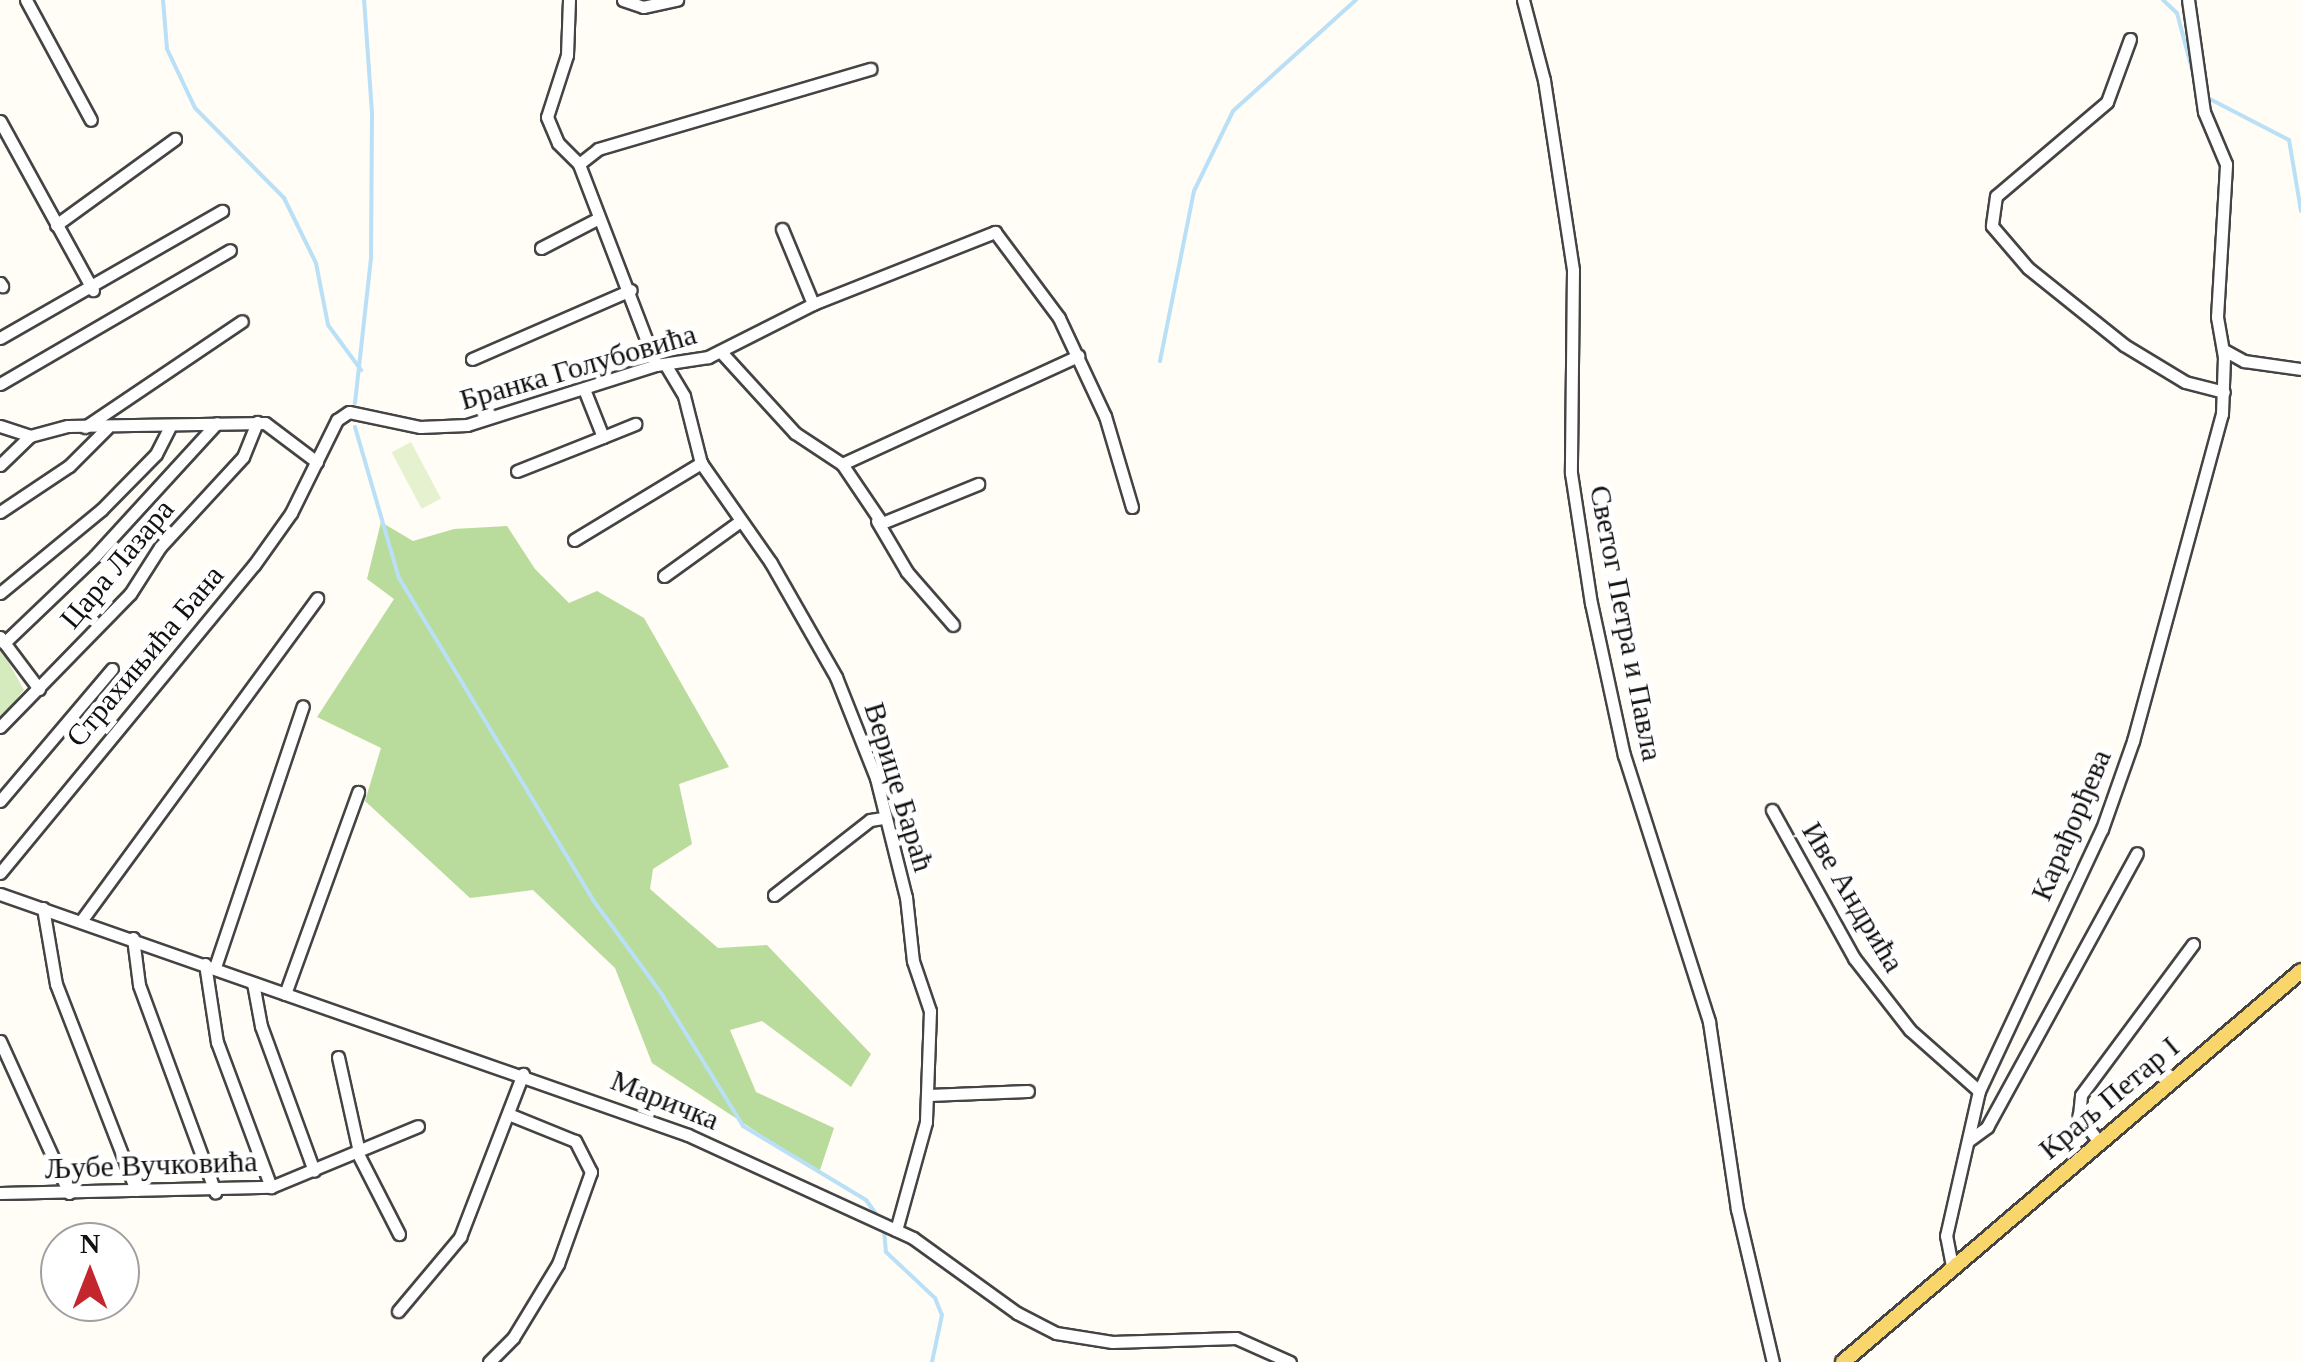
<!DOCTYPE html>
<html>
<head>
<meta charset="utf-8">
<style>
	body { margin:0 }
	#map { position:relative; width:2301px; height:1362px; overflow:hidden; background:#fffdf5; font-family:"Times New Roman",serif }
	div>[style] { position:absolute }
	.green>* { inset:0; background:#d5ebbd }
	.forest>* { inset:0; background:#b9dc9c }
	.pitch>* { inset:0; background:#e6f2cf; transform-origin:0 0 }
	.stream>* { height:4px; margin:-2px; padding:0 2px; transform-origin:2px; border-radius:2px; background:#b9e0f7 }
	.roads { filter:drop-shadow(2px 0 #444) drop-shadow(-2px 0 #444) drop-shadow(0 2px #444) drop-shadow(0 -2px #444) }
	.minor>* { height:11px; margin:-5.5px; padding:0 5.5px; transform-origin:5.5px; border-radius:5.5px; background:#fff }
	.major>* { height:14px; margin:-7px; padding:0 7px; transform-origin:7px; border-radius:7px; background:#f9d66b }
	span { translate:-50% -50%; white-space:nowrap; text-align:center; line-height:1.15; -webkit-text-stroke:10px #fff; paint-order:stroke }
	.street-label { font-size:30px; color:#111 }
	.north { position:absolute; left:40px; top:1222px; width:100px; height:100px; box-sizing:border-box; background:#fff; border:2px solid #a0a0a0; border-radius:50%; rotate:0deg; font-size:28px; font-weight:700; line-height:40px; text-align:center; color:#111 }
	.north::after { content:''; display:block; margin:auto; width:35px; height:45px; background:#c4262e; clip-path:polygon(50% 0,100% 100%,50% 72%,0 100%) }
</style>
</head>
<body>
<div id="map">
	<div class="green">
		<div style="clip-path:polygon(0 647px,24px 690px,0 719px)"></div>
	</div>
	<div class="forest">
		<div style="clip-path:polygon(381px 522px,413px 541px,454px 529px,507px 526px,535px 569px,569px 603px,597px 591px,644px 618px,729px 767px,679px 784px,692px 844px,653px 869px,650px 889px,718px 948px,767px 945px,871px 1054px,851px 1087px,762px 1021px,730px 1030px,756px 1092px,834px 1128px,819px 1173px,652px 1063px,615px 968px,533px 890px,470px 898px,365px 801px,381px 748px,317px 717px,394px 599px,367px 579px)"></div>
	</div>
	<div class="pitch">
		<div style="left:411px;top:442px;width:64px;height:22px;rotate:62deg"></div>
	</div>
	<div class="stream">
		<div style="left:163px;top:0;width:49px;rotate:85.3deg"></div>
		<div style="left:167px;top:49px;width:65px;rotate:64.6deg"></div>
		<div style="left:195px;top:108px;width:127px;rotate:45.3deg"></div>
		<div style="left:284px;top:198px;width:72px;rotate:63.8deg"></div>
		<div style="left:316px;top:263px;width:63px;rotate:79deg"></div>
		<div style="left:328px;top:325px;width:56px;rotate:53.7deg"></div>
		<div style="left:2163px;top:0;width:19px;rotate:43deg"></div>
		<div style="left:2177px;top:13px;width:66px;rotate:75.1deg"></div>
		<div style="left:2204px;top:96px;width:96px;rotate:27.4deg"></div>
		<div style="left:2289px;top:140px;width:72px;rotate:80.4deg"></div>
		<div style="left:1160px;top:361px;width:173px;rotate:-78.7deg"></div>
		<div style="left:1194px;top:191px;width:89px;rotate:-64deg"></div>
		<div style="left:1233px;top:111px;width:166px;rotate:-42.1deg"></div>
		<div style="left:355px;top:403px;width:146px;rotate:-83.7deg"></div>
		<div style="left:371px;top:258px;width:145px;rotate:-89.6deg"></div>
		<div style="left:372px;top:113px;width:113px;rotate:-94deg"></div>
		<div style="left:355px;top:427px;width:157px;rotate:73.8deg"></div>
		<div style="left:399px;top:578px;width:376px;rotate:58.9deg"></div>
		<div style="left:593px;top:900px;width:115px;rotate:53.8deg"></div>
		<div style="left:661px;top:993px;width:156px;rotate:58.3deg"></div>
		<div style="left:743px;top:1126px;width:144px;rotate:31deg"></div>
		<div style="left:866px;top:1200px;width:26px;rotate:54deg"></div>
		<div style="left:884px;top:1230px;width:22px;rotate:85deg"></div>
		<div style="left:886px;top:1252px;width:67px;rotate:43.2deg"></div>
		<div style="left:935px;top:1298px;width:18px;rotate:68deg"></div>
		<div style="left:942px;top:1315px;width:48px;rotate:102deg"></div>
	</div>
	<div class="roads">
		<div class="minor">
			<div style="left:26px;top:0;width:136px;rotate:61.6deg"></div>
			<div style="left:569px;top:0;width:55px;rotate:92.1deg"></div>
			<div style="left:567px;top:55px;width:65px;rotate:107.9deg"></div>
			<div style="left:547px;top:117px;width:28px;rotate:67deg"></div>
			<div style="left:558px;top:143px;width:30px;rotate:45deg"></div>
			<div style="left:623px;top:0;width:21px;rotate:19deg"></div>
			<div style="left:643px;top:7px;width:35px;rotate:-12deg"></div>
			<div style="left:1523px;top:0;width:83px;rotate:75.3deg"></div>
			<div style="left:1544px;top:80px;width:192px;rotate:81.3deg"></div>
			<div style="left:1573px;top:270px;width:203px;rotate:90.6deg"></div>
			<div style="left:1571px;top:473px;width:132px;rotate:81.3deg"></div>
			<div style="left:1591px;top:603px;width:156px;rotate:77.8deg"></div>
			<div style="left:1624px;top:755px;width:280px;rotate:72.3deg"></div>
			<div style="left:1709px;top:1022px;width:189px;rotate:81.5deg"></div>
			<div style="left:1737px;top:1209px;width:157px;rotate:76.8deg"></div>
			<div style="left:2130px;top:39px;width:67px;rotate:110.1deg"></div>
			<div style="left:2107px;top:102px;width:145px;rotate:139.7deg"></div>
			<div style="left:1996px;top:196px;width:30px;rotate:98deg"></div>
			<div style="left:1992px;top:226px;width:55px;rotate:49.4deg"></div>
			<div style="left:2028px;top:268px;width:123px;rotate:38.7deg"></div>
			<div style="left:2124px;top:345px;width:71px;rotate:31.2deg"></div>
			<div style="left:2185px;top:382px;width:40px;rotate:14.4deg"></div>
			<div style="left:0;top:121px;width:193px;rotate:61.2deg"></div>
			<div style="left:56px;top:225px;width:147px;rotate:-35.9deg"></div>
			<div style="left:782px;top:229px;width:81px;rotate:67.5deg"></div>
			<div style="left:541px;top:248px;width:65px;rotate:-27.3deg"></div>
			<div style="left:0;top:283px;width:4px;rotate:56deg"></div>
			<div style="left:0;top:338px;width:256px;rotate:-29.8deg"></div>
			<div style="left:2224px;top:350px;width:23px;rotate:29deg"></div>
			<div style="left:2244px;top:361px;width:58px;rotate:8deg"></div>
			<div style="left:721px;top:352px;width:110px;rotate:47.6deg"></div>
			<div style="left:795px;top:433px;width:56px;rotate:33.4deg"></div>
			<div style="left:842px;top:464px;width:260px;rotate:-24.6deg"></div>
			<div style="left:472px;top:359px;width:173px;rotate:-23.5deg"></div>
			<div style="left:665px;top:364px;width:37px;rotate:59deg"></div>
			<div style="left:684px;top:396px;width:69px;rotate:75.8deg"></div>
			<div style="left:701px;top:463px;width:122px;rotate:55deg"></div>
			<div style="left:771px;top:563px;width:131px;rotate:60.3deg"></div>
			<div style="left:836px;top:677px;width:109px;rotate:68.4deg"></div>
			<div style="left:876px;top:778px;width:123px;rotate:75.9deg"></div>
			<div style="left:906px;top:897px;width:64px;rotate:83.8deg"></div>
			<div style="left:913px;top:961px;width:53px;rotate:71.2deg"></div>
			<div style="left:930px;top:1011px;width:111px;rotate:92.1deg"></div>
			<div style="left:926px;top:1122px;width:112px;rotate:105.5deg"></div>
			<div style="left:656px;top:365px;width:215px;rotate:-111deg"></div>
			<div style="left:579px;top:164px;width:24px;rotate:-38deg"></div>
			<div style="left:598px;top:149px;width:284px;rotate:-16.4deg"></div>
			<div style="left:0;top:384px;width:266px;rotate:-30.2deg"></div>
			<div style="left:0;top:426px;width:32px;rotate:18deg"></div>
			<div style="left:30px;top:436px;width:39px;rotate:-15deg"></div>
			<div style="left:68px;top:426px;width:197px;rotate:-0.9deg"></div>
			<div style="left:265px;top:423px;width:65px;rotate:36.9deg"></div>
			<div style="left:85px;top:427px;width:189px;rotate:-34deg"></div>
			<div style="left:603px;top:437px;width:35px;rotate:-22deg"></div>
			<div style="left:842px;top:464px;width:71px;rotate:55.9deg"></div>
			<div style="left:882px;top:523px;width:104px;rotate:-22.1deg"></div>
			<div style="left:0;top:465px;width:42px;rotate:-44deg"></div>
			<div style="left:517px;top:471px;width:92px;rotate:-21.6deg"></div>
			<div style="left:603px;top:437px;width:52px;rotate:-111.6deg"></div>
			<div style="left:0;top:512px;width:83px;rotate:-33.7deg"></div>
			<div style="left:69px;top:466px;width:54px;rotate:-45deg"></div>
			<div style="left:877px;top:521px;width:59px;rotate:59.5deg"></div>
			<div style="left:907px;top:572px;width:70px;rotate:49deg"></div>
			<div style="left:574px;top:540px;width:149px;rotate:-31.2deg"></div>
			<div style="left:664px;top:576px;width:92px;rotate:-35.8deg"></div>
			<div style="left:0;top:593px;width:131px;rotate:-39.4deg"></div>
			<div style="left:101px;top:510px;width:78px;rotate:-45.5deg"></div>
			<div style="left:156px;top:454px;width:30px;rotate:-63deg"></div>
			<div style="left:0;top:637px;width:65px;rotate:53.1deg"></div>
			<div style="left:4px;top:643px;width:126px;rotate:-43.7deg"></div>
			<div style="left:95px;top:556px;width:180px;rotate:-47.5deg"></div>
			<div style="left:0;top:727px;width:186px;rotate:-45.7deg"></div>
			<div style="left:130px;top:594px;width:56px;rotate:-57.4deg"></div>
			<div style="left:160px;top:547px;width:122px;rotate:-47.3deg"></div>
			<div style="left:243px;top:457px;width:38px;rotate:-68deg"></div>
			<div style="left:0;top:801px;width:173px;rotate:-49.7deg"></div>
			<div style="left:1772px;top:810px;width:169px;rotate:61deg"></div>
			<div style="left:1854px;top:958px;width:91px;rotate:52.1deg"></div>
			<div style="left:1910px;top:1030px;width:92px;rotate:41.5deg"></div>
			<div style="left:0;top:873px;width:399px;rotate:-50.5deg"></div>
			<div style="left:254px;top:565px;width:64px;rotate:-54.6deg"></div>
			<div style="left:291px;top:513px;width:104px;rotate:-63.7deg"></div>
			<div style="left:337px;top:420px;width:14px;rotate:-34deg"></div>
			<div style="left:349px;top:412px;width:73px;rotate:11.9deg"></div>
			<div style="left:420px;top:427px;width:47px;rotate:-2.4deg"></div>
			<div style="left:467px;top:425px;width:198px;rotate:-17.6deg"></div>
			<div style="left:656px;top:365px;width:53px;rotate:-8.7deg"></div>
			<div style="left:708px;top:357px;width:118px;rotate:-26.8deg"></div>
			<div style="left:813px;top:304px;width:196px;rotate:-21.6deg"></div>
			<div style="left:995px;top:232px;width:107px;rotate:53.3deg"></div>
			<div style="left:1059px;top:318px;width:108px;rotate:64.9deg"></div>
			<div style="left:1105px;top:416px;width:95px;rotate:73.5deg"></div>
			<div style="left:0;top:894px;width:729px;rotate:19.3deg"></div>
			<div style="left:688px;top:1135px;width:247px;rotate:24.6deg"></div>
			<div style="left:913px;top:1238px;width:128px;rotate:35.8deg"></div>
			<div style="left:1017px;top:1313px;width:44px;rotate:27.1deg"></div>
			<div style="left:1056px;top:1333px;width:57px;rotate:9.1deg"></div>
			<div style="left:1112px;top:1342px;width:124px;rotate:-1.8deg"></div>
			<div style="left:1236px;top:1338px;width:59px;rotate:24deg"></div>
			<div style="left:774px;top:895px;width:122px;rotate:-38deg"></div>
			<div style="left:870px;top:820px;width:13px;rotate:-9deg"></div>
			<div style="left:43px;top:908px;width:77px;rotate:80.3deg"></div>
			<div style="left:56px;top:984px;width:221px;rotate:68.8deg"></div>
			<div style="left:81px;top:921px;width:400px;rotate:-53.8deg"></div>
			<div style="left:133px;top:938px;width:47px;rotate:82.7deg"></div>
			<div style="left:139px;top:985px;width:221px;rotate:69.8deg"></div>
			<div style="left:205px;top:964px;width:79px;rotate:81.3deg"></div>
			<div style="left:217px;top:1042px;width:155px;rotate:69.6deg"></div>
			<div style="left:215px;top:967px;width:275px;rotate:-71.4deg"></div>
			<div style="left:253px;top:983px;width:44px;rotate:79.5deg"></div>
			<div style="left:261px;top:1026px;width:154px;rotate:69.9deg"></div>
			<div style="left:285px;top:994px;width:215px;rotate:-70.1deg"></div>
			<div style="left:0;top:1041px;width:167px;rotate:65.6deg"></div>
			<div style="left:338px;top:1057px;width:92px;rotate:77.5deg"></div>
			<div style="left:928px;top:1095px;width:100px;rotate:-2.3deg"></div>
			<div style="left:1968px;top:1141px;width:24px;rotate:-36deg"></div>
			<div style="left:1987px;top:1127px;width:312px;rotate:-61.3deg"></div>
			<div style="left:2099px;top:1142px;width:34px;rotate:-127deg"></div>
			<div style="left:2079px;top:1115px;width:20px;rotate:-84deg"></div>
			<div style="left:2081px;top:1095px;width:188px;rotate:-53.4deg"></div>
			<div style="left:358px;top:1154px;width:90px;rotate:62.9deg"></div>
			<div style="left:0;top:1193px;width:271px;rotate:-1.3deg"></div>
			<div style="left:271px;top:1187px;width:159px;rotate:-22.5deg"></div>
			<div style="left:1952px;top:1266px;width:31px;rotate:-101deg"></div>
			<div style="left:1946px;top:1236px;width:149px;rotate:-77.2deg"></div>
			<div style="left:1979px;top:1091px;width:289px;rotate:-64.9deg"></div>
			<div style="left:2102px;top:829px;width:93px;rotate:-70.6deg"></div>
			<div style="left:2133px;top:741px;width:339px;rotate:-74.8deg"></div>
			<div style="left:2222px;top:414px;width:57px;rotate:-88deg"></div>
			<div style="left:2224px;top:357px;width:41px;rotate:-99.9deg"></div>
			<div style="left:2217px;top:317px;width:153px;rotate:-86.6deg"></div>
			<div style="left:2226px;top:164px;width:56px;rotate:-112.9deg"></div>
			<div style="left:2204px;top:112px;width:113px;rotate:-98.1deg"></div>
			<div style="left:398px;top:1311px;width:97px;rotate:-50deg"></div>
			<div style="left:460px;top:1237px;width:175px;rotate:-68.9deg"></div>
			<div style="left:489px;top:1362px;width:34px;rotate:-45deg"></div>
			<div style="left:513px;top:1338px;width:87px;rotate:-58.7deg"></div>
			<div style="left:558px;top:1264px;width:98px;rotate:-70.3deg"></div>
			<div style="left:591px;top:1172px;width:35px;rotate:-117deg"></div>
			<div style="left:575px;top:1141px;width:69px;rotate:-157.9deg"></div>
		</div>
		<div class="major">
			<div style="left:1843px;top:1362px;width:602px;rotate:-40.49deg"></div>
		</div>
	</div>
	<div class="street-label">
		<span style="left:578px;top:367px;rotate:-16deg">Бранка Голубовића</span>
		<span style="left:117px;top:564px;rotate:-50deg">Цара Лазара</span>
		<span style="left:1626px;top:623px;rotate:79deg">Светог Петра и Павла</span>
		<span style="left:145px;top:656px;rotate:-50deg">Страхињића Бана</span>
		<span style="left:899px;top:787px;rotate:73deg">Верице Бараћ</span>
		<span style="left:2071px;top:825px;rotate:-67deg">Карађорђева</span>
		<span style="left:1853px;top:897px;rotate:59deg">Иве Андрића</span>
		<span style="left:2109px;top:1098px;rotate:-40deg">Краљ Петар I</span>
		<span style="left:665px;top:1100px;rotate:22deg">Маричка</span>
		<span style="left:151px;top:1165px;rotate:-2deg">Љубе Вучковића</span>
	</div>
	<div class="north">N</div>
</div>
</body>
</html>
